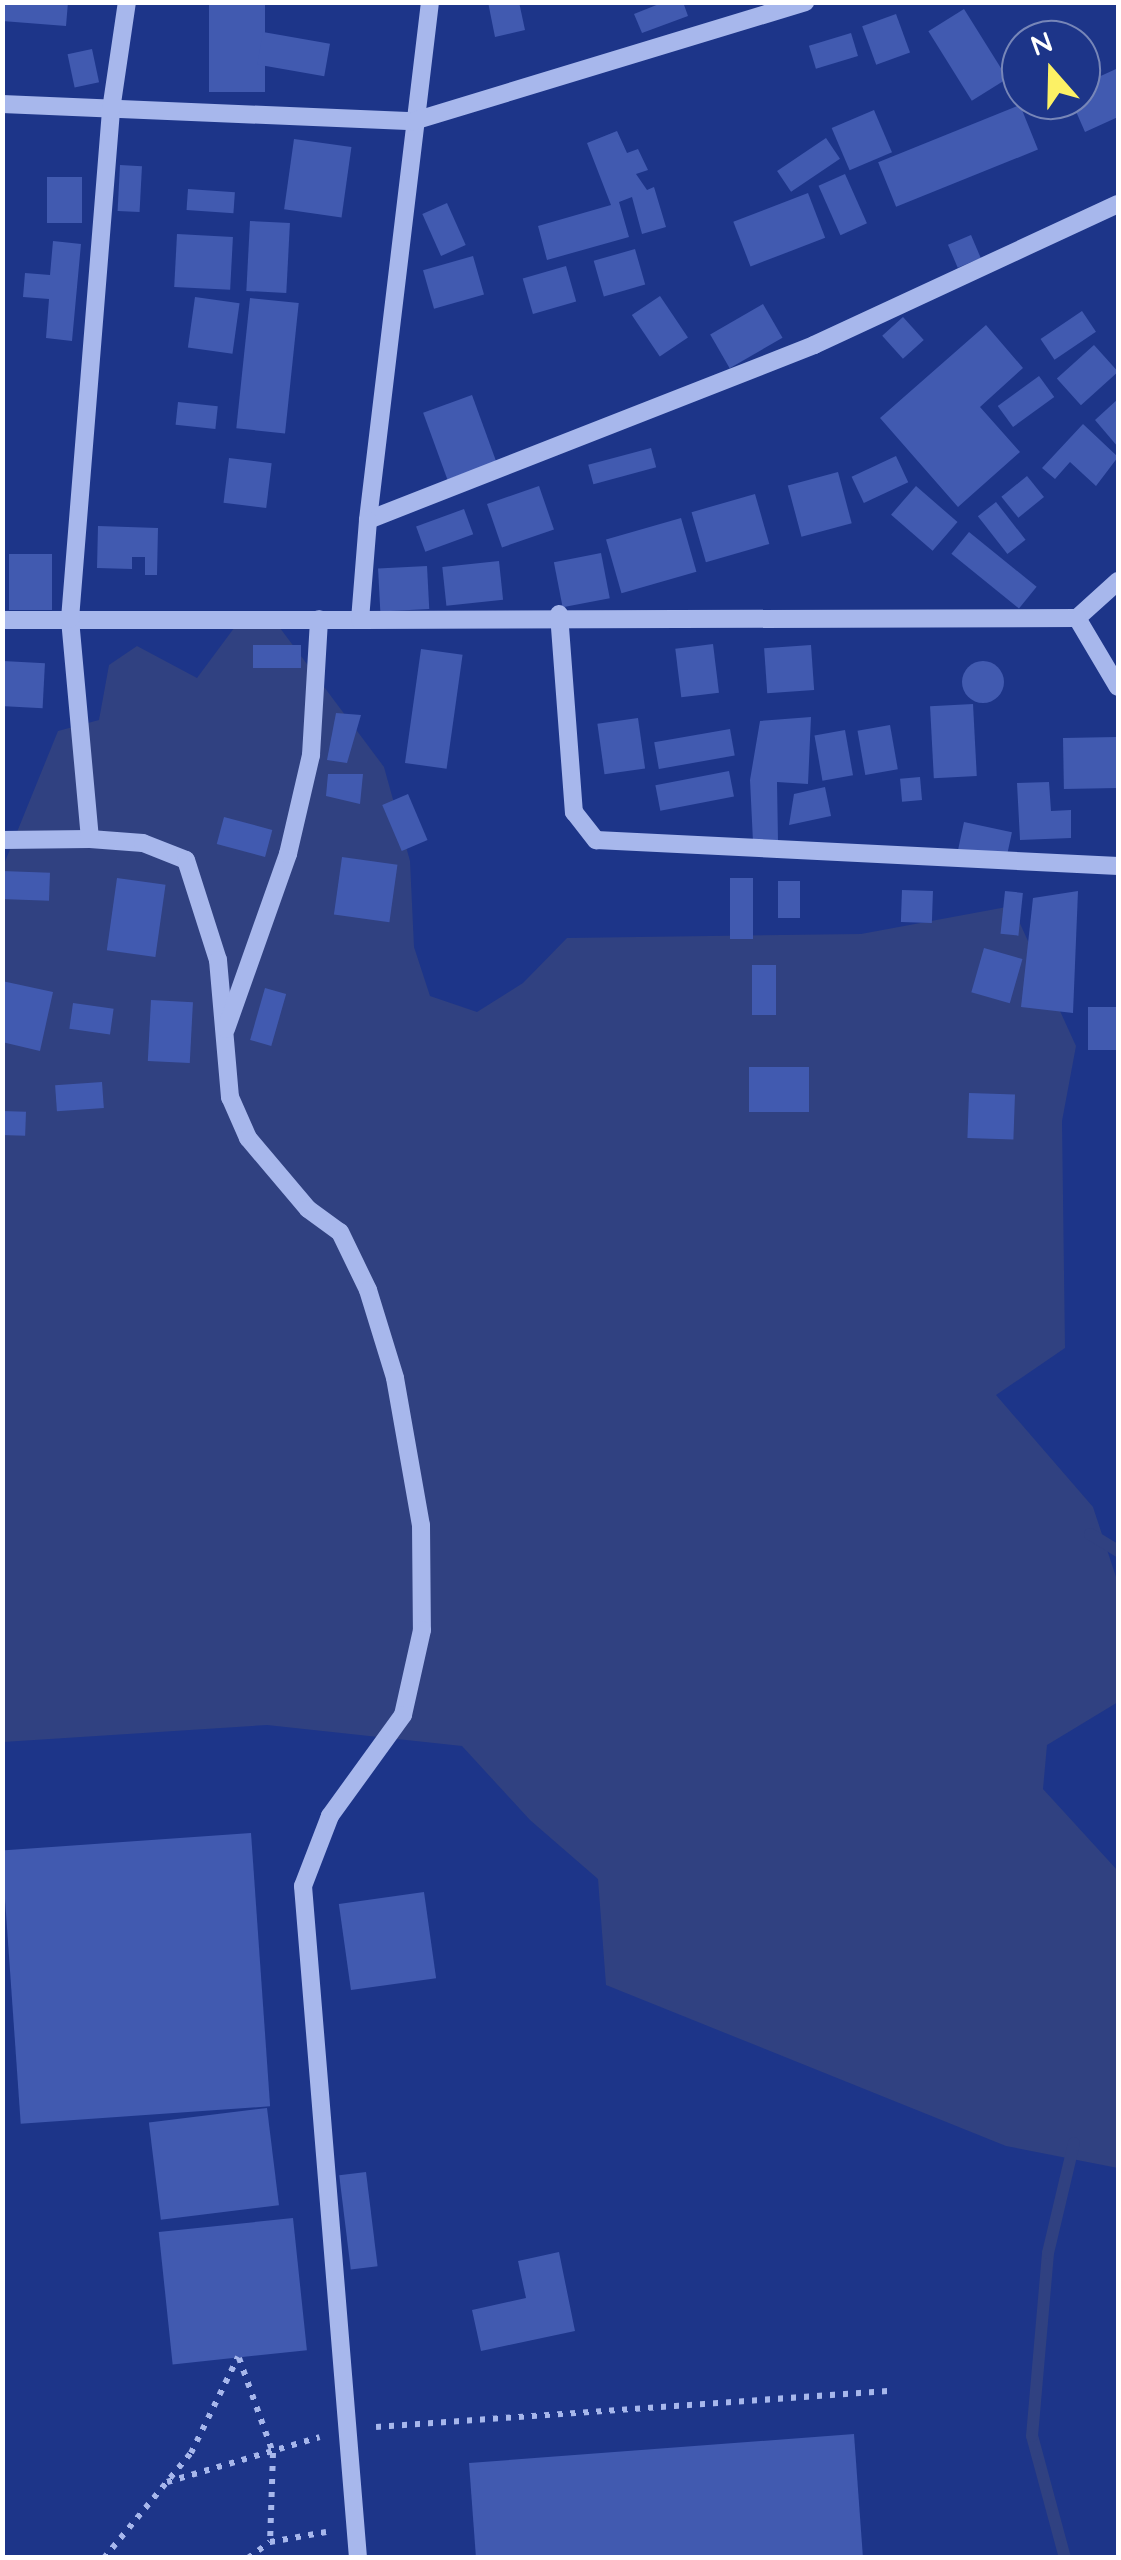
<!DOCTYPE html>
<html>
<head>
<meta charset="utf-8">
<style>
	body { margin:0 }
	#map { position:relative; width:1121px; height:2560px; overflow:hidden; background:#1d3589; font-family:Quicksand,sans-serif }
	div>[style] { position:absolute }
	.water>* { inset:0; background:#304181 }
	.stream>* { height:12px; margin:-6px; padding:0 6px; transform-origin:6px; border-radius:6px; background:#304181 }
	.building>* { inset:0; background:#415ab0; transform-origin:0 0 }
	.round { border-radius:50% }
	.path>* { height:6px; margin-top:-3px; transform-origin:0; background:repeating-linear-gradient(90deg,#a7b7ec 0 5px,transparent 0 13px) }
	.minor>* { height:18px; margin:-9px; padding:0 9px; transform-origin:9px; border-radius:9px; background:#a7b7ec }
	span { translate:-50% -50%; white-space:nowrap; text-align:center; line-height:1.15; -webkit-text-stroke:8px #1d3589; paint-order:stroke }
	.frame { position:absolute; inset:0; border:5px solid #fff; pointer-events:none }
	.north { position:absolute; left:1001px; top:20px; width:100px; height:100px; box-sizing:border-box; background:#1d3589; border:2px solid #7786b8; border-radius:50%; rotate:340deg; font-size:28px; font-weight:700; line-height:40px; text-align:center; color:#fff }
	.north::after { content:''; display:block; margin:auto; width:35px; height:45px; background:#fcf165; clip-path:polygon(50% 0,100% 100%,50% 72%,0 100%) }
</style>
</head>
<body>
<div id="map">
	<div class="water">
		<div style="clip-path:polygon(240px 620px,280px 628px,384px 767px,410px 861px,414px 947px,430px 996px,477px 1012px,523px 983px,567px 938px,861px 934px,1012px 906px,1076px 1046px,1062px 1121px,1065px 1348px,996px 1395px,1093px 1507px,1118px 1583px,1118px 1702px,1047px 1745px,1043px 1789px,1118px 1871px,1118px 2168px,1006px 2146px,606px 1985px,598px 1879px,530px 1820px,462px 1746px,267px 1725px,3px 1742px,2px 869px,58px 731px,99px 720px,109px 665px,137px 646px,197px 678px)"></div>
	</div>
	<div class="stream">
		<div style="left:1090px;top:1534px;width:33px;rotate:31deg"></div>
		<div style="left:1065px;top:2558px;width:126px;rotate:-105.1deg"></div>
		<div style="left:1032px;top:2436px;width:184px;rotate:-85deg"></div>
		<div style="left:1048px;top:2253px;width:113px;rotate:-76.7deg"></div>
	</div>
	<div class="building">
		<div style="clip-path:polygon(2px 2px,68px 2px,66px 26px,2px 21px)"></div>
		<div style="left:209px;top:2px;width:56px;height:90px"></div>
		<div style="clip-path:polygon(488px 2px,519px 2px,525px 30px,495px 37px)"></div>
		<div style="clip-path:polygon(664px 2px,683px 2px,688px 16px,642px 33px,634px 14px)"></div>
		<div style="left:964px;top:9px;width:82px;height:42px;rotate:58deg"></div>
		<div style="left:896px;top:14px;width:41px;height:36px;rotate:70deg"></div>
		<div style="left:263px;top:32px;width:68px;height:33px;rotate:10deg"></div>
		<div style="left:851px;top:33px;width:24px;height:44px;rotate:73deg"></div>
		<div style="left:92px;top:49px;width:34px;height:25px;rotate:78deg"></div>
		<div style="clip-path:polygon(1116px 69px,1118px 117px,1085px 132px,1071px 100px,1081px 100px,1081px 85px)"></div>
		<div style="left:1020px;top:105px;width:48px;height:153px;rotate:68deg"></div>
		<div style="left:874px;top:110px;width:46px;height:46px;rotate:67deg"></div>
		<div style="clip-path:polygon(617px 131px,627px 153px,638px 149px,648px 170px,636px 174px,647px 190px,654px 187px,666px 227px,642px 234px,632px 197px,619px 202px,629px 237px,547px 260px,538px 226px,611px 205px,587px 143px)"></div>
		<div style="left:826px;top:138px;width:25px;height:59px;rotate:56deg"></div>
		<div style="left:294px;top:139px;width:58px;height:71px;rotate:8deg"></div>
		<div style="left:120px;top:165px;width:22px;height:46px;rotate:3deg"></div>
		<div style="left:845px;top:174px;width:54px;height:29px;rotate:66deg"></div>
		<div style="left:47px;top:177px;width:35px;height:46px"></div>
		<div style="left:188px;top:189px;width:47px;height:21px;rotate:4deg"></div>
		<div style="left:808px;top:193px;width:48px;height:80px;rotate:69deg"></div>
		<div style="left:447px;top:203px;width:46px;height:27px;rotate:66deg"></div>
		<div style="left:250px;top:221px;width:40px;height:70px;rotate:3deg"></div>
		<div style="left:177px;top:234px;width:56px;height:53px;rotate:3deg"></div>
		<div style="left:971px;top:235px;width:25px;height:25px;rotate:67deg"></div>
		<div style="clip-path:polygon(53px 241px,81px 244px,72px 341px,46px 338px,49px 299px,23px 297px,25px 273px,50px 275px)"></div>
		<div style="left:635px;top:249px;width:37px;height:43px;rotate:74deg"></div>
		<div style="left:473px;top:256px;width:40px;height:52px;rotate:74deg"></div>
		<div style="left:566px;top:266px;width:37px;height:45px;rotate:74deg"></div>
		<div style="left:660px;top:296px;width:50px;height:34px;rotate:56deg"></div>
		<div style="left:195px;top:297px;width:45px;height:51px;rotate:8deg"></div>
		<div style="left:250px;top:298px;width:49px;height:131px;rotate:6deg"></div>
		<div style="left:763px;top:304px;width:39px;height:61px;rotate:60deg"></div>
		<div style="left:1082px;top:311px;width:25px;height:50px;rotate:56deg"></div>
		<div style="left:903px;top:317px;width:31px;height:28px;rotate:48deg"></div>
		<div style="clip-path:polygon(986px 325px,1023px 368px,980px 407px,1020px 452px,958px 507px,880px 418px)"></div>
		<div style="left:1094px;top:345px;width:36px;height:50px;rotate:48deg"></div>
		<div style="left:1039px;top:376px;width:26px;height:51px;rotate:54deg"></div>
		<div style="left:472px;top:395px;width:71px;height:52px;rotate:70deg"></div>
		<div style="clip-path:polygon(1118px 399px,1118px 447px,1095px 420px)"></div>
		<div style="left:178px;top:402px;width:40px;height:23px;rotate:6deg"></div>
		<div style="clip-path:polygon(1083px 424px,1118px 457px,1096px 486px,1070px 462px,1055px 479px,1042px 468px)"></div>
		<div style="left:651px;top:448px;width:20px;height:65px;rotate:75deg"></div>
		<div style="left:896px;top:456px;width:29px;height:49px;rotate:65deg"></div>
		<div style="left:229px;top:458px;width:43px;height:45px;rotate:7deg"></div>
		<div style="left:838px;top:472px;width:53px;height:52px;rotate:75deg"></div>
		<div style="left:1027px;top:476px;width:27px;height:33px;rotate:51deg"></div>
		<div style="left:539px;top:486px;width:46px;height:55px;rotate:71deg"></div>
		<div style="left:916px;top:486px;width:55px;height:38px;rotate:41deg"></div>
		<div style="left:755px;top:494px;width:52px;height:66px;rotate:74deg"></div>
		<div style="left:996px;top:502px;width:48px;height:23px;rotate:52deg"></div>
		<div style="left:464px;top:509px;width:27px;height:51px;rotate:70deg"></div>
		<div style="left:681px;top:518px;width:56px;height:78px;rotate:74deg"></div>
		<div style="clip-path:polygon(98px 526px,158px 528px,157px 575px,145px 575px,145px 557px,132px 557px,132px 569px,97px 568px)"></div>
		<div style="left:969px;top:532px;width:87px;height:28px;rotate:39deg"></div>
		<div style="left:601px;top:553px;width:46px;height:48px;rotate:79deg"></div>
		<div style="left:9px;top:554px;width:43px;height:56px"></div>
		<div style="left:499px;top:561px;width:39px;height:57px;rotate:84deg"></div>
		<div style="left:427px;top:566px;width:43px;height:49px;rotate:87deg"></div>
		<div style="left:713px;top:644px;width:49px;height:38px;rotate:83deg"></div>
		<div style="left:301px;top:645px;width:23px;height:48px;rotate:90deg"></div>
		<div style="left:811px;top:645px;width:45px;height:47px;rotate:86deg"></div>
		<div style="left:421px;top:649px;width:42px;height:115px;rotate:8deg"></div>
		<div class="round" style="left:962px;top:661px;width:42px;height:42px"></div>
		<div style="left:3px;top:661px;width:42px;height:45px;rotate:3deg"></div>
		<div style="left:973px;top:704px;width:72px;height:43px;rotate:87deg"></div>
		<div style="clip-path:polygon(336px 713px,361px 715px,347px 763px,327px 760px)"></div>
		<div style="clip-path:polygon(811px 717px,808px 784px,777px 782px,778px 841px,753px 842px,750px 780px,760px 721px)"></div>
		<div style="left:638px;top:718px;width:51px;height:41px;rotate:82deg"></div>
		<div style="left:890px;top:725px;width:45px;height:33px;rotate:80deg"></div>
		<div style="left:730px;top:729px;width:27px;height:77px;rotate:80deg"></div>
		<div style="left:845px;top:730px;width:46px;height:31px;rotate:80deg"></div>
		<div style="left:1117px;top:737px;width:51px;height:54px;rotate:89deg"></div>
		<div style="left:729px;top:771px;width:26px;height:75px;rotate:79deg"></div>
		<div style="clip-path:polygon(328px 774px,363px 774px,360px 804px,326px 796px)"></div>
		<div style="left:920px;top:777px;width:23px;height:20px;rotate:85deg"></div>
		<div style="clip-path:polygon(1049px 782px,1051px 811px,1071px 810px,1071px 838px,1020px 840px,1017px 783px)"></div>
		<div style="clip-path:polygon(825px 787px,831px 816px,789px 825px,794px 794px)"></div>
		<div style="left:408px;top:794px;width:50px;height:28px;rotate:67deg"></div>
		<div style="left:224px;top:817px;width:50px;height:28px;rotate:15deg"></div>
		<div style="left:964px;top:822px;width:49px;height:29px;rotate:12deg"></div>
		<div style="left:342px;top:857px;width:56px;height:58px;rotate:8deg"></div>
		<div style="left:2px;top:871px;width:48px;height:28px;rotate:2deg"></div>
		<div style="left:117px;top:878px;width:49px;height:73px;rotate:8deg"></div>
		<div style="left:730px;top:878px;width:23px;height:61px"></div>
		<div style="left:778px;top:881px;width:22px;height:37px"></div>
		<div style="left:902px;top:890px;width:31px;height:32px;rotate:2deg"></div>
		<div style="left:1005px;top:891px;width:18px;height:43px;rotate:6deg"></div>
		<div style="clip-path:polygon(1078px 891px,1073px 1013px,1021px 1007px,1033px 898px)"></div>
		<div style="left:984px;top:948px;width:40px;height:46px;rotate:16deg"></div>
		<div style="left:752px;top:965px;width:24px;height:50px"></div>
		<div style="clip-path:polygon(2px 981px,53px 992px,40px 1051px,2px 1042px)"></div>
		<div style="left:265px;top:988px;width:22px;height:54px;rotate:16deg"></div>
		<div style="left:151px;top:1000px;width:42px;height:61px;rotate:3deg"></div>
		<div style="left:73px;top:1003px;width:41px;height:26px;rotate:8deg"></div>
		<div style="left:1118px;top:1007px;width:43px;height:30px;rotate:90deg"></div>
		<div style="left:749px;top:1067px;width:60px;height:45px"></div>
		<div style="left:102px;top:1082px;width:26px;height:47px;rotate:86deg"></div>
		<div style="left:969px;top:1093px;width:46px;height:45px;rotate:2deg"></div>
		<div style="left:2px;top:1111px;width:24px;height:24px;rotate:2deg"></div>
		<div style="left:251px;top:1833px;width:274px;height:250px;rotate:86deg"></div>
		<div style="left:424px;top:1892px;width:87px;height:86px;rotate:82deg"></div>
		<div style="left:267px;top:2108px;width:98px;height:119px;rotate:83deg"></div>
		<div style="left:366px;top:2172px;width:95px;height:27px;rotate:83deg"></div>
		<div style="left:293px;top:2218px;width:133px;height:135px;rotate:84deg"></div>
		<div style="clip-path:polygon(559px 2252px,575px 2331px,481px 2351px,472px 2310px,526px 2298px,518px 2261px)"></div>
		<div style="clip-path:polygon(854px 2434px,863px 2558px,476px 2558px,469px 2463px)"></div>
	</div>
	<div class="path">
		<div style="left:239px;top:2358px;width:101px;rotate:70.3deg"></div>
		<div style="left:273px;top:2453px;width:89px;rotate:91.9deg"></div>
		<div style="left:376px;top:2427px;width:513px;rotate:-4.02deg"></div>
		<div style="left:167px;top:2482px;width:159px;rotate:-16.4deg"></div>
		<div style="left:104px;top:2558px;width:136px;rotate:-50.4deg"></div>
		<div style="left:191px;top:2453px;width:107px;rotate:-63.9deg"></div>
		<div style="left:248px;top:2558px;width:27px;rotate:-36deg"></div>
		<div style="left:270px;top:2542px;width:57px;rotate:-10.1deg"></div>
	</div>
	<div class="minor">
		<div style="left:430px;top:2px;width:522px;rotate:96.83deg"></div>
		<div style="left:368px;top:520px;width:479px;rotate:-21.4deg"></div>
		<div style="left:814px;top:345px;width:335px;rotate:-24.9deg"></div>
		<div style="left:2px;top:104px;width:412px;rotate:2.4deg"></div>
		<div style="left:414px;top:121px;width:409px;rotate:-16.9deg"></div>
		<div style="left:1118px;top:581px;width:55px;rotate:137.9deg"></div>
		<div style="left:1077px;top:618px;width:80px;rotate:59.3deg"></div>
		<div style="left:559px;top:614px;width:199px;rotate:85.7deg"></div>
		<div style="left:574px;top:812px;width:36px;rotate:52deg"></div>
		<div style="left:596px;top:840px;width:523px;rotate:2.85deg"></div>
		<div style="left:2px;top:620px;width:358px"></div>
		<div style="left:360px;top:620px;width:100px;rotate:-85.4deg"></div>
		<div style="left:360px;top:620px;width:717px;rotate:-0.16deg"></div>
		<div style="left:90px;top:839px;width:53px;rotate:4.3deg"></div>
		<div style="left:143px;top:843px;width:46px;rotate:21.6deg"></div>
		<div style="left:186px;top:860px;width:105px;rotate:72.3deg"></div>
		<div style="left:218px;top:960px;width:138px;rotate:85deg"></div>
		<div style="left:230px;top:1097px;width:45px;rotate:66.3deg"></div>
		<div style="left:248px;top:1138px;width:93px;rotate:49.8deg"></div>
		<div style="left:308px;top:1209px;width:39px;rotate:36deg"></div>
		<div style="left:340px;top:1232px;width:64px;rotate:64.2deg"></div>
		<div style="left:368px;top:1290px;width:92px;rotate:72.9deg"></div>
		<div style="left:395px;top:1378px;width:149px;rotate:80deg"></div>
		<div style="left:421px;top:1525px;width:105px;rotate:89.5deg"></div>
		<div style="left:422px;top:1630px;width:87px;rotate:102.6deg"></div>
		<div style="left:403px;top:1715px;width:125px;rotate:125.9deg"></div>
		<div style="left:330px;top:1816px;width:75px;rotate:111.1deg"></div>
		<div style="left:303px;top:1886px;width:674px;rotate:85.32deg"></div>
		<div style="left:2px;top:840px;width:88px;rotate:-0.7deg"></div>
		<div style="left:90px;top:839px;width:221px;rotate:-95.2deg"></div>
		<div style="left:70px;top:619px;width:511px;rotate:-85.39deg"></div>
		<div style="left:111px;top:110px;width:109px;rotate:-81.6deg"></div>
		<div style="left:226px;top:1029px;width:186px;rotate:-70.5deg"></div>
		<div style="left:288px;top:854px;width:102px;rotate:-76.9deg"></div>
		<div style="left:311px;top:755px;width:136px;rotate:-86.6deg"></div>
	</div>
	<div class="frame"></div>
	<div class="north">N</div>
</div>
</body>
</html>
